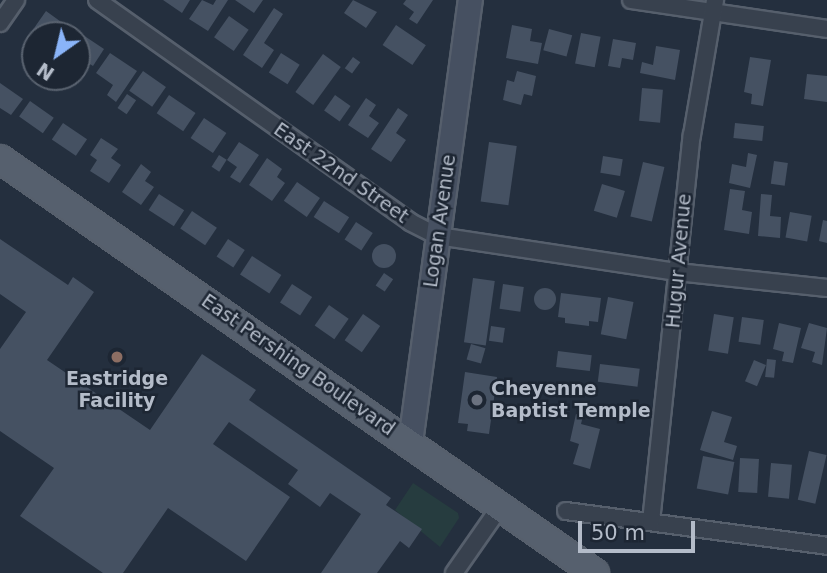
<!DOCTYPE html>
<html>
<head>
<meta charset="utf-8">
<style>
	body { margin:0 }
	#map { position:relative; width:827px; height:573px; overflow:hidden; background:#242f3e; font-family:"DejaVu Sans",sans-serif }
	div>[style] { position:absolute }
	.green>* { inset:0; background:#263c3f }
	.building>* { inset:0; background:#455162; transform-origin:0 0 }
	.round { border-radius:50% }
	.roads { filter:drop-shadow(2px 0 #565f6c) drop-shadow(-2px 0 #565f6c) drop-shadow(0 2px #565f6c) drop-shadow(0 -2px #565f6c) }
	.minor>* { height:16px; margin:-8px; padding:0 8px; transform-origin:8px; border-radius:8px; background:#38414e }
	.secondary>* { height:23px; margin:-11.5px; padding:0 11.5px; transform-origin:11.5px; border-radius:11.5px; background:#465061 }
	.primary>* { height:26px; margin:-13px; padding:0 13px; transform-origin:13px; border-radius:13px; background:#56606e }
	.dots>* { width:19px; height:19px; translate:-50% -50%; box-sizing:border-box; border:4px solid #1d2633; border-radius:50% }
	span { translate:-50% -50%; white-space:nowrap; text-align:center; line-height:1.15; -webkit-text-stroke:5px #1d2633; paint-order:stroke }
	.street-label { font-size:19px; color:#b4bcc9 }
	.poi-label { font-size:19px; color:#b4bcc9; font-weight:700 }
	.left { translate:0 -50%; text-align:left }
	.north { position:absolute; left:21px; top:21px; width:70px; height:70px; box-sizing:border-box; background:#1d2633; border:2px solid #59626f; border-radius:50%; rotate:214deg; font-size:19px; font-weight:700; line-height:28px; text-align:center; color:#b4bcc9 }
	.north::after { content:''; display:block; margin:auto; width:24px; height:32px; background:#8ab4f8; clip-path:polygon(50% 0,100% 100%,50% 72%,0 100%) }
	.scale { position:absolute; left:578px; top:521px; width:117px; height:32px; box-sizing:border-box; border:4px solid #b4bcc9; border-top:0; padding-left:9px; font-size:21px; line-height:24px; white-space:nowrap; color:#b4bcc9; -webkit-text-stroke:5px #1d2633; paint-order:stroke }
</style>
</head>
<body>
<div id="map">
	<div class="green">
		<div style="clip-path:polygon(413px 483px,458px 513px,459px 518px,440px 547px,395px 510px)"></div>
	</div>
	<div class="building">
		<div style="clip-path:polygon(163px 0,190px 0,182px 13px)"></div>
		<div style="clip-path:polygon(202px 0,213px 5px,216px 0,228px 0,208px 31px,189px 19px)"></div>
		<div style="clip-path:polygon(235px 0,263px 0,254px 13px)"></div>
		<div style="clip-path:polygon(353px 0,377px 12px,366px 28px,344px 13px)"></div>
		<div style="clip-path:polygon(406px 0,433px 0,417px 24px,409px 19px,414px 12px,403px 4px)"></div>
		<div style="clip-path:polygon(274px 8px,283px 14px,264px 43px,274px 50px,262px 68px,243px 55px)"></div>
		<div style="clip-path:polygon(46px 11px,64px 24px,56px 35px,35px 35px,35px 48px,25px 41px)"></div>
		<div style="left:229px;top:16px;width:24px;height:26px;rotate:35deg"></div>
		<div style="left:396px;top:25px;width:36px;height:24px;rotate:34deg"></div>
		<div style="clip-path:polygon(512px 25px,532px 29px,530px 41px,542px 43px,538px 64px,506px 58px)"></div>
		<div style="left:549px;top:29px;width:24px;height:22px;rotate:15deg"></div>
		<div style="left:581px;top:33px;width:20px;height:31px;rotate:11deg"></div>
		<div style="clip-path:polygon(83px 35px,104px 49px,93px 66px,77px 56px)"></div>
		<div style="clip-path:polygon(613px 39px,636px 43px,633px 60px,622px 58px,620px 68px,608px 66px)"></div>
		<div style="clip-path:polygon(656px 46px,680px 50px,675px 80px,640px 73px,642px 62px,653px 65px)"></div>
		<div style="clip-path:polygon(110px 53px,137px 71px,116px 102px,107px 95px,113px 85px,96px 73px)"></div>
		<div style="left:281px;top:53px;width:22px;height:23px;rotate:32deg"></div>
		<div style="left:323px;top:54px;width:22px;height:47px;rotate:36deg"></div>
		<div style="left:353px;top:57px;width:9px;height:14px;rotate:36deg"></div>
		<div style="clip-path:polygon(750px 57px,771px 60px,763px 106px,751px 104px,752px 94px,744px 92px)"></div>
		<div style="left:143px;top:71px;width:28px;height:24px;rotate:35deg"></div>
		<div style="clip-path:polygon(517px 71px,536px 76px,532px 96px,524px 94px,521px 105px,503px 100px,507px 80px,514px 82px)"></div>
		<div style="clip-path:polygon(807px 74px,827px 76px,827px 102px,804px 99px)"></div>
		<div style="clip-path:polygon(0 83px,23px 99px,11px 115px,0 108px)"></div>
		<div style="left:642px;top:88px;width:21px;height:33px;rotate:5deg"></div>
		<div style="left:127px;top:94px;width:11px;height:17px;rotate:34deg"></div>
		<div style="left:169px;top:95px;width:32px;height:22px;rotate:34deg"></div>
		<div style="left:335px;top:95px;width:19px;height:19px;rotate:35deg"></div>
		<div style="clip-path:polygon(366px 98px,376px 105px,369px 116px,379px 123px,368px 138px,348px 125px)"></div>
		<div style="left:30px;top:101px;width:29px;height:19px;rotate:35deg"></div>
		<div style="clip-path:polygon(398px 108px,408px 115px,396px 133px,406px 140px,391px 162px,371px 149px)"></div>
		<div style="left:204px;top:118px;width:27px;height:24px;rotate:34deg"></div>
		<div style="left:63px;top:123px;width:29px;height:20px;rotate:34deg"></div>
		<div style="left:735px;top:123px;width:29px;height:15px;rotate:6deg"></div>
		<div style="clip-path:polygon(101px 138px,118px 149px,111px 158px,121px 165px,109px 183px,90px 171px,97px 160px,90px 155px)"></div>
		<div style="clip-path:polygon(239px 142px,259px 155px,240px 183px,230px 177px,237px 167px,227px 160px)"></div>
		<div style="left:489px;top:142px;width:28px;height:60px;rotate:8deg"></div>
		<div style="clip-path:polygon(748px 153px,757px 155px,750px 188px,729px 183px,732px 164px,746px 167px)"></div>
		<div style="left:219px;top:155px;width:9px;height:14px;rotate:32deg"></div>
		<div style="left:603px;top:156px;width:20px;height:17px;rotate:9deg"></div>
		<div style="clip-path:polygon(267px 158px,282px 169px,277px 177px,285px 183px,272px 201px,249px 185px)"></div>
		<div style="left:774px;top:161px;width:14px;height:23px;rotate:8deg"></div>
		<div style="left:643px;top:162px;width:22px;height:56px;rotate:13deg"></div>
		<div style="clip-path:polygon(141px 164px,151px 172px,145px 181px,154px 187px,141px 205px,122px 192px)"></div>
		<div style="left:297px;top:182px;width:28px;height:23px;rotate:35deg"></div>
		<div style="left:602px;top:184px;width:24px;height:28px;rotate:17deg"></div>
		<div style="clip-path:polygon(730px 189px,745px 191px,742px 210px,752px 212px,749px 234px,724px 230px)"></div>
		<div style="left:159px;top:194px;width:30px;height:19px;rotate:33deg"></div>
		<div style="clip-path:polygon(761px 194px,772px 195px,770px 216px,781px 217px,780px 238px,758px 236px)"></div>
		<div style="left:324px;top:201px;width:30px;height:19px;rotate:33deg"></div>
		<div style="left:192px;top:211px;width:30px;height:21px;rotate:34deg"></div>
		<div style="left:790px;top:212px;width:22px;height:26px;rotate:10deg"></div>
		<div style="clip-path:polygon(823px 220px,827px 221px,827px 243px,819px 241px)"></div>
		<div style="left:356px;top:222px;width:20px;height:21px;rotate:33deg"></div>
		<div style="clip-path:polygon(0 239px,68px 285px,73px 277px,94px 292px,47px 360px,150px 430px,202px 354px,256px 390px,249px 400px,391px 498px,386px 505px,422px 529px,409px 548px,400px 541px,377px 573px,321px 573px,361px 514px,330px 493px,320px 507px,288px 484px,298px 470px,229px 422px,213px 444px,290px 497px,246px 561px,168px 508px,123px 573px,103px 573px,20px 516px,54px 468px,0 431px,0 349px,26px 312px,0 294px)"></div>
		<div style="left:228px;top:239px;width:20px;height:21px;rotate:33deg"></div>
		<div class="round" style="left:372px;top:244px;width:24px;height:24px"></div>
		<div style="left:252px;top:256px;width:35px;height:22px;rotate:33deg"></div>
		<div style="left:384px;top:273px;width:11px;height:15px;rotate:34deg"></div>
		<div style="left:473px;top:278px;width:22px;height:65px;rotate:8deg"></div>
		<div style="left:292px;top:284px;width:24px;height:22px;rotate:33deg"></div>
		<div style="left:503px;top:284px;width:21px;height:25px;rotate:8deg"></div>
		<div class="round" style="left:534px;top:288px;width:22px;height:22px"></div>
		<div style="clip-path:polygon(561px 293px,601px 298px,598px 322px,589px 321px,589px 326px,565px 323px,565px 318px,558px 317px)"></div>
		<div style="left:608px;top:297px;width:26px;height:38px;rotate:11deg"></div>
		<div style="left:329px;top:305px;width:24px;height:25px;rotate:35deg"></div>
		<div style="left:363px;top:314px;width:21px;height:32px;rotate:35deg"></div>
		<div style="left:714px;top:314px;width:20px;height:37px;rotate:9deg"></div>
		<div style="left:742px;top:317px;width:22px;height:25px;rotate:8deg"></div>
		<div style="clip-path:polygon(779px 323px,801px 328px,793px 363px,782px 361px,784px 352px,773px 349px)"></div>
		<div style="clip-path:polygon(809px 323px,827px 328px,822px 365px,812px 362px,815px 352px,801px 348px)"></div>
		<div style="left:491px;top:326px;width:14px;height:15px;rotate:8deg"></div>
		<div style="left:471px;top:344px;width:15px;height:16px;rotate:16deg"></div>
		<div style="left:558px;top:351px;width:34px;height:16px;rotate:7deg"></div>
		<div style="left:767px;top:359px;width:9px;height:18px;rotate:6deg"></div>
		<div style="left:754px;top:360px;width:13px;height:23px;rotate:23deg"></div>
		<div style="left:600px;top:364px;width:40px;height:18px;rotate:7deg"></div>
		<div style="clip-path:polygon(465px 372px,497px 377px,489px 434px,467px 431px,468px 424px,458px 423px)"></div>
		<div style="clip-path:polygon(712px 411px,732px 417px,724px 442px,737px 446px,733px 460px,700px 450px)"></div>
		<div style="clip-path:polygon(576px 414px,583px 416px,581px 424px,600px 429px,590px 469px,573px 464px,579px 444px,570px 441px)"></div>
		<div style="left:809px;top:451px;width:18px;height:50px;rotate:13deg"></div>
		<div style="left:703px;top:456px;width:32px;height:33px;rotate:11deg"></div>
		<div style="left:740px;top:458px;width:19px;height:34px;rotate:3deg"></div>
		<div style="left:771px;top:463px;width:21px;height:34px;rotate:5deg"></div>
	</div>
	<div class="roads">
		<div class="minor">
			<div style="left:97px;top:0;width:384px;rotate:35.3deg"></div>
			<div style="left:410px;top:222px;width:31px;rotate:27deg"></div>
			<div style="left:438px;top:236px;width:242px;rotate:8.6deg"></div>
			<div style="left:677px;top:272px;width:151px;rotate:6.1deg"></div>
			<div style="left:631px;top:0;width:198px;rotate:8.4deg"></div>
			<div style="left:0;top:23px;width:28px;rotate:-55deg"></div>
			<div style="left:566px;top:511px;width:263px;rotate:7.6deg"></div>
			<div style="left:651px;top:522px;width:389px;rotate:-84deg"></div>
			<div style="left:692px;top:135px;width:137px;rotate:-80.3deg"></div>
			<div style="left:454px;top:573px;width:80px;rotate:-55.1deg"></div>
		</div>
		<div class="secondary">
			<div style="left:410px;top:442px;width:446px;rotate:-82.3deg"></div>
		</div>
		<div class="primary">
			<div style="left:0;top:159px;width:725px;rotate:34.83deg"></div>
		</div>
	</div>
	<div class="dots">
		<div style="left:117px;top:357px;background:#8d6e63"></div>
		<div style="left:477px;top:400px;background:#6b7280"></div>
	</div>
	<div class="street-label">
		<span style="left:341px;top:173px;rotate:35deg">East 22nd Street</span>
		<span style="left:440px;top:221px;rotate:-82deg">Logan Avenue</span>
		<span style="left:679px;top:261px;rotate:-85deg">Hugur Avenue</span>
		<span style="left:298px;top:365px;rotate:35deg">East Pershing Boulevard</span>
	</div>
	<div class="poi-label">
		<span style="left:117px;top:390px">Eastridge<br>Facility</span>
		<span class="left" style="left:491px;top:400px">Cheyenne<br>Baptist Temple</span>
	</div>
	<div class="north">N</div>
	<div class="scale">50 m</div>
</div>
</body>
</html>
